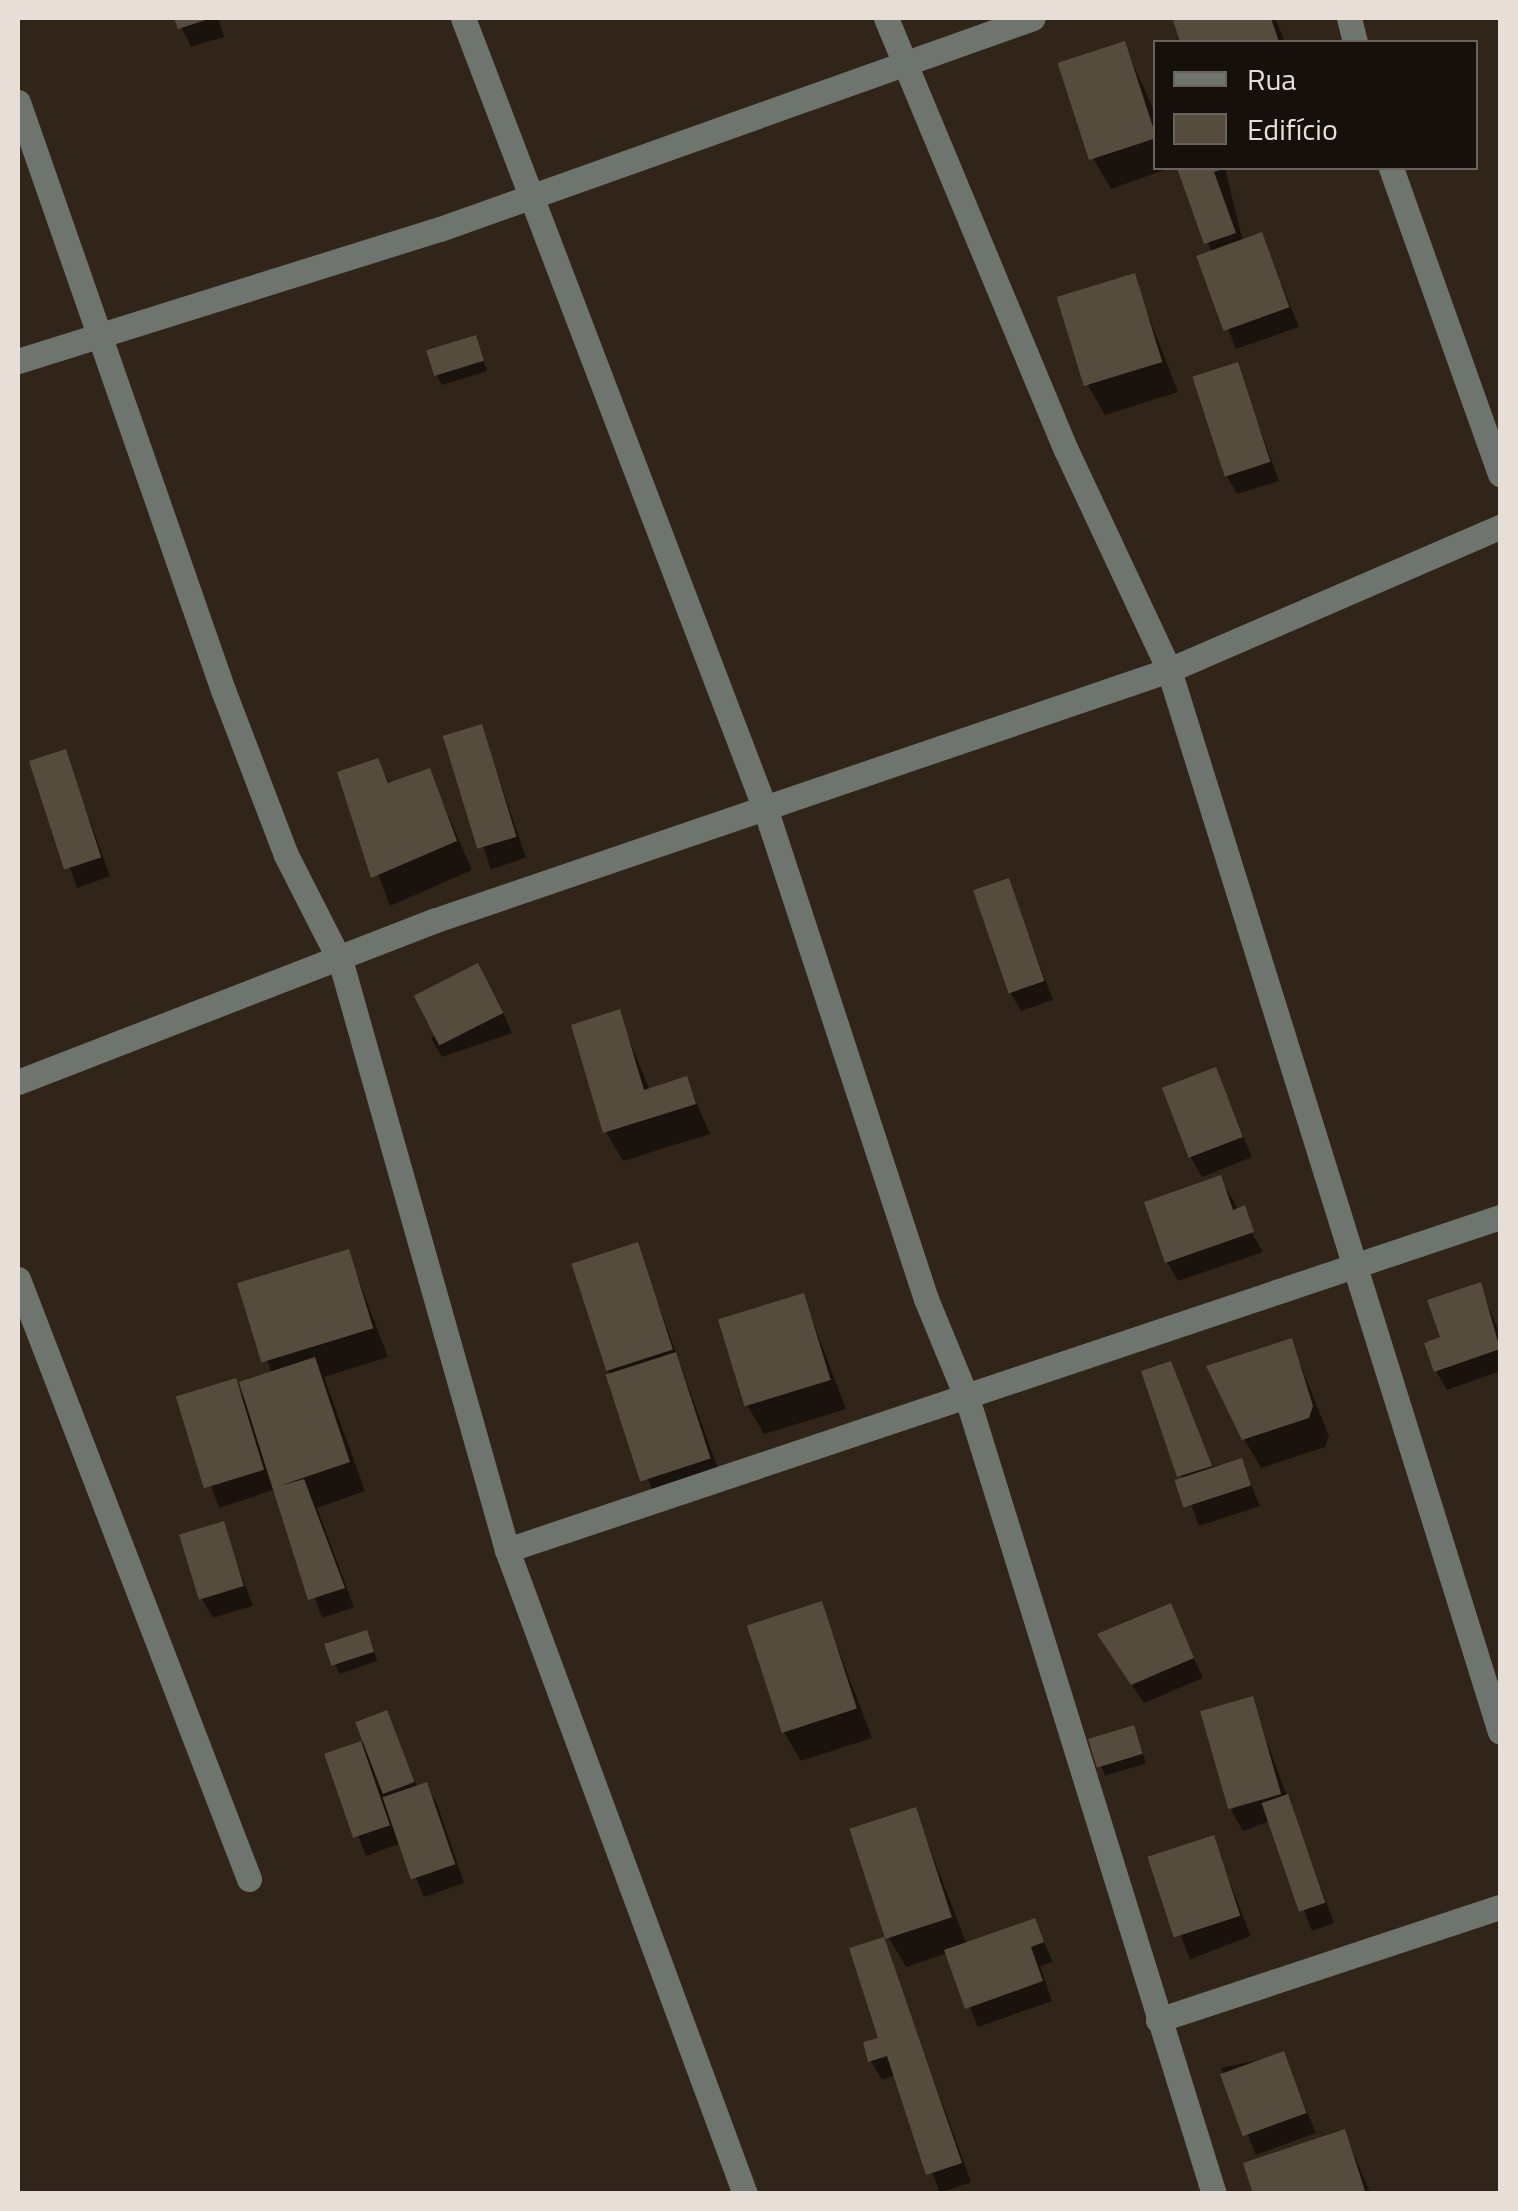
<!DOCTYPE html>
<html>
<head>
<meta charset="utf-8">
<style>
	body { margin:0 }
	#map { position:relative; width:1518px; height:2211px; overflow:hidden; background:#31251a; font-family:"Titillium Web",sans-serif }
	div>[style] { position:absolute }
	.shadow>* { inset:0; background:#0007; transform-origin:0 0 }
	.building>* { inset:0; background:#554c3d; transform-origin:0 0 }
	.minor>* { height:25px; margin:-12.5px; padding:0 12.5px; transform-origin:12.5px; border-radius:12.5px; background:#6e756f }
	span { translate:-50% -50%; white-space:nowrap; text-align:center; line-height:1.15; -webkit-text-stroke:8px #15100b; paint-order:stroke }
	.frame { position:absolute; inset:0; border:20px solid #e6ded7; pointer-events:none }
	.legend { position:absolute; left:1153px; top:40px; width:325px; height:130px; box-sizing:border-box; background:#15100b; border:2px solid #69625d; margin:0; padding:12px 18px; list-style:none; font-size:30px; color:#e6ded7 }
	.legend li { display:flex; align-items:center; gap:20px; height:50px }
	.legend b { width:50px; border:2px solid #69625d }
</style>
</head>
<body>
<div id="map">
	<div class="shadow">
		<div style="clip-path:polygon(177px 18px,218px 18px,224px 37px,191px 47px)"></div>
		<div style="clip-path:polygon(1191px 18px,1275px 18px,1285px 42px,1183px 42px,1176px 22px)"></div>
		<div style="clip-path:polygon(1124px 44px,1156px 115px,1156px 168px,1170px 168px,1111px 189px,1094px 160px)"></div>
		<div style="clip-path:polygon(1180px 168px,1225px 168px,1243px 242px,1261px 235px,1299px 327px,1236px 349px,1199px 257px,1212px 253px)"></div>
		<div style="clip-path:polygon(1133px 276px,1178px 392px,1105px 415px,1088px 386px)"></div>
		<div style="clip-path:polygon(475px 338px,487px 371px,442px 385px,437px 376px)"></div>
		<div style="clip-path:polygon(1237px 365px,1279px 481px,1237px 494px,1226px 475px)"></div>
		<div style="left:481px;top:727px;width:138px;height:37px;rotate:71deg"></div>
		<div style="left:65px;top:752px;width:132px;height:35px;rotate:70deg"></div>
		<div style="clip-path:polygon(377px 761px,391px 785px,429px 771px,472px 870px,390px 906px,341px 774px)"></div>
		<div style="clip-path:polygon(1008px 881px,1053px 1000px,1021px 1011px,1010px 992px)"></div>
		<div style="clip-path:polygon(496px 997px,512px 1033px,442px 1057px,431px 1038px)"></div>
		<div style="clip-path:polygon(618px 1012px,650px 1091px,686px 1079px,710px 1134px,623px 1161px,606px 1132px)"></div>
		<div style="clip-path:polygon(1215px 1070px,1252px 1157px,1202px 1177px,1191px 1158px)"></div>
		<div style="clip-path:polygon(1220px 1178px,1263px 1252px,1178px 1281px,1167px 1262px)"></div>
		<div style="clip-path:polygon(637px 1245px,725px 1488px,659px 1509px,608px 1370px)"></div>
		<div style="clip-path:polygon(348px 1252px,388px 1357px,324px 1377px,365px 1491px,317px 1508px,354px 1607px,322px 1618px,276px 1489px,219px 1508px,179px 1398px,234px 1381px,245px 1399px,272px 1374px,240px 1285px)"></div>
		<div style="clip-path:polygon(1479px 1285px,1500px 1334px,1500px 1371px,1447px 1390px,1436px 1371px)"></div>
		<div style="clip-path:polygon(803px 1296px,846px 1409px,764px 1434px,747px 1405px)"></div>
		<div style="clip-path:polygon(1291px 1341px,1329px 1436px,1325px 1447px,1261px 1468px,1244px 1439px)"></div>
		<div style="clip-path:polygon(1170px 1364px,1209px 1467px,1241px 1461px,1260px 1506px,1199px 1526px,1144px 1372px)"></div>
		<div style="clip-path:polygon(222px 1524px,253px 1606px,213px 1618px,202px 1599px)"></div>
		<div style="clip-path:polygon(821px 1604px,872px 1738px,801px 1761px,784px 1732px)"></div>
		<div style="clip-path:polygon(1170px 1606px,1203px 1678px,1144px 1703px,1111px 1654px)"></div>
		<div style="clip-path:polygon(371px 1642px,377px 1661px,340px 1674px,335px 1665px)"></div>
		<div style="clip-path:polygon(1251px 1699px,1334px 1923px,1312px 1931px,1270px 1821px,1243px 1831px,1232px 1812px)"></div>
		<div style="clip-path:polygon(386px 1713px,418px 1788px,426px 1785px,437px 1804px,464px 1883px,424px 1897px,401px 1843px,366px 1856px,327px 1755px,365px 1742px)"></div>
		<div style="clip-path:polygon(1138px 1737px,1146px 1763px,1105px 1776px,1092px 1742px)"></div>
		<div style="clip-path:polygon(915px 1810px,967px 1945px,1034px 1921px,1053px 1962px,1040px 1966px,1052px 2001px,978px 2027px,948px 1953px,906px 1967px,889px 1938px)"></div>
		<div style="left:1213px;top:1838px;width:105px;height:65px;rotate:69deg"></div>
		<div style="clip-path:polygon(883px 1940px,971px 2182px,940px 2193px,896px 2075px,882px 2080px,871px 2061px,881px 2039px)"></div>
		<div style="clip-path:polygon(1283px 2055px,1316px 2133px,1256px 2155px,1221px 2068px)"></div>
		<div style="clip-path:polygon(1344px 2132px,1371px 2194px,1253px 2194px)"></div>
	</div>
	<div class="building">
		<div style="clip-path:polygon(174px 18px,212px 18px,178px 29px)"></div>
		<div style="clip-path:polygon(1183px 18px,1271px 18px,1279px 42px,1180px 42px,1173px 20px)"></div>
		<div style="left:1125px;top:41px;width:102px;height:71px;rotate:72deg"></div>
		<div style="clip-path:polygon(1177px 168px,1226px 168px,1214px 172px,1236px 233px,1204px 244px)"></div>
		<div style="left:1262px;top:232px;width:80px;height:70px;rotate:70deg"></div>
		<div style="left:1135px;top:273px;width:93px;height:82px;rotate:73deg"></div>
		<div style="left:476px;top:335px;width:27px;height:52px;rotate:73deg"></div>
		<div style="left:1238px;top:362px;width:105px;height:48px;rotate:72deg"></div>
		<div style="left:482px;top:724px;width:118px;height:41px;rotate:73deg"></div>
		<div style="left:66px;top:749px;width:114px;height:39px;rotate:72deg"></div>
		<div style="clip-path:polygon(378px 758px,388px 783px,430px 768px,457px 841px,371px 878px,337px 772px)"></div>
		<div style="left:1009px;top:878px;width:109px;height:38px;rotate:71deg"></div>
		<div style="left:478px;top:963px;width:56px;height:72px;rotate:63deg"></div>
		<div style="clip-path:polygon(620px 1009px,644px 1090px,687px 1076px,696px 1104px,603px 1133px,571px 1025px)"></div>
		<div style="left:1216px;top:1067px;width:75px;height:58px;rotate:69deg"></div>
		<div style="clip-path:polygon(1221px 1175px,1233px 1210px,1245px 1205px,1254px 1232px,1165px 1263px,1144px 1202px)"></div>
		<div style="left:638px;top:1242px;width:113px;height:70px;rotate:72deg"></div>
		<div style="left:349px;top:1249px;width:83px;height:117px;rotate:73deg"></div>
		<div style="clip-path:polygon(1481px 1282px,1500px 1349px,1434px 1372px,1424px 1343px,1440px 1337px,1427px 1300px)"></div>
		<div style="left:804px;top:1293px;width:91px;height:90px;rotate:73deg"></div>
		<div style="clip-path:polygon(1292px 1338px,1313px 1406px,1309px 1418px,1242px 1440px,1206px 1366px)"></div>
		<div style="left:676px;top:1352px;width:112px;height:74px;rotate:72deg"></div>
		<div style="clip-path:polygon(315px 1357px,350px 1462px,279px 1486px,304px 1479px,345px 1588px,308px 1600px,239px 1382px)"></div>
		<div style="clip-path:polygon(1171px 1361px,1212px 1466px,1177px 1477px,1141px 1371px)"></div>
		<div style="left:236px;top:1378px;width:96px;height:63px;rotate:73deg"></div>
		<div style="left:1242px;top:1458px;width:29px;height:71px;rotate:72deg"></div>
		<div style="left:224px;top:1521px;width:68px;height:47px;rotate:73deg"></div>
		<div style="left:822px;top:1601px;width:113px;height:79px;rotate:72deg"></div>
		<div style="clip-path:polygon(1171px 1603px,1194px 1658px,1131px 1685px,1097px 1634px)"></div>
		<div style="left:367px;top:1630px;width:23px;height:45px;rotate:72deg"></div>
		<div style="left:1253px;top:1696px;width:102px;height:55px;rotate:74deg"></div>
		<div style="left:387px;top:1710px;width:77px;height:34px;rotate:69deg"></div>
		<div style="left:1134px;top:1725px;width:30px;height:48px;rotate:73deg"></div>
		<div style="left:361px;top:1741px;width:89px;height:39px;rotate:71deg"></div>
		<div style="left:427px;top:1782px;width:87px;height:47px;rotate:71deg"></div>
		<div style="left:1288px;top:1794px;width:115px;height:28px;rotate:71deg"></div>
		<div style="left:916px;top:1807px;width:116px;height:70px;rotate:72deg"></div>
		<div style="left:1214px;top:1835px;width:85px;height:70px;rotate:72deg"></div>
		<div style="clip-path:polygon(1035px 1918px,1044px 1942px,1031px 1947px,1043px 1981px,965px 2009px,944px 1950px)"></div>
		<div style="clip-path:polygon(884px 1937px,962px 2163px,926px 2175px,887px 2056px,868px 2062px,863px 2042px,878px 2038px,849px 1948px)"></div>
		<div style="left:1284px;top:2051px;width:66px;height:68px;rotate:70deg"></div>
		<div style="clip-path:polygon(1345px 2129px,1366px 2194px,1253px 2194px,1243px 2163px)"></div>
	</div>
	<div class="minor">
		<div style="left:463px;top:18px;width:852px;rotate:69.1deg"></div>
		<div style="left:767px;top:814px;width:510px;rotate:71.85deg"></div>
		<div style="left:926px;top:1299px;width:110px;rotate:67.6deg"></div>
		<div style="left:968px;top:1401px;width:830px;rotate:72.77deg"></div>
		<div style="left:886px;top:18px;width:468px;rotate:67.4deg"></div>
		<div style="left:1066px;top:450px;width:243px;rotate:64.9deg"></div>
		<div style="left:1169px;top:670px;width:1112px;rotate:72.69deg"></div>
		<div style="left:1349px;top:18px;width:25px;rotate:76deg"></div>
		<div style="left:18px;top:102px;width:623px;rotate:70.78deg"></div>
		<div style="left:223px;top:690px;width:177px;rotate:69.1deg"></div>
		<div style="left:286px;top:855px;width:121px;rotate:63deg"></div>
		<div style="left:341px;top:963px;width:610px;rotate:74.21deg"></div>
		<div style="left:507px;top:1550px;width:687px;rotate:69.72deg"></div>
		<div style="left:1391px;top:168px;width:325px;rotate:70.4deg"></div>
		<div style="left:18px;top:361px;width:442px;rotate:-17.4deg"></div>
		<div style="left:440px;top:229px;width:629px;rotate:-19.59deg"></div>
		<div style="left:18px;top:1082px;width:448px;rotate:-21.2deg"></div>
		<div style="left:436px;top:920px;width:774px;rotate:-18.83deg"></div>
		<div style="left:1169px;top:670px;width:361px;rotate:-23.4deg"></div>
		<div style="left:18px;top:1279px;width:643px;rotate:68.94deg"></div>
		<div style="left:507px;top:1550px;width:1047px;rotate:-18.54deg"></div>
		<div style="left:1158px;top:2020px;width:360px;rotate:-18.3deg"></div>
	</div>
	<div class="frame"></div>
	<ul class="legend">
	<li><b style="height:12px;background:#6e756f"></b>Rua</li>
	<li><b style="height:28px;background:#554c3d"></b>Edifício</li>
	</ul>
</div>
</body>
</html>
